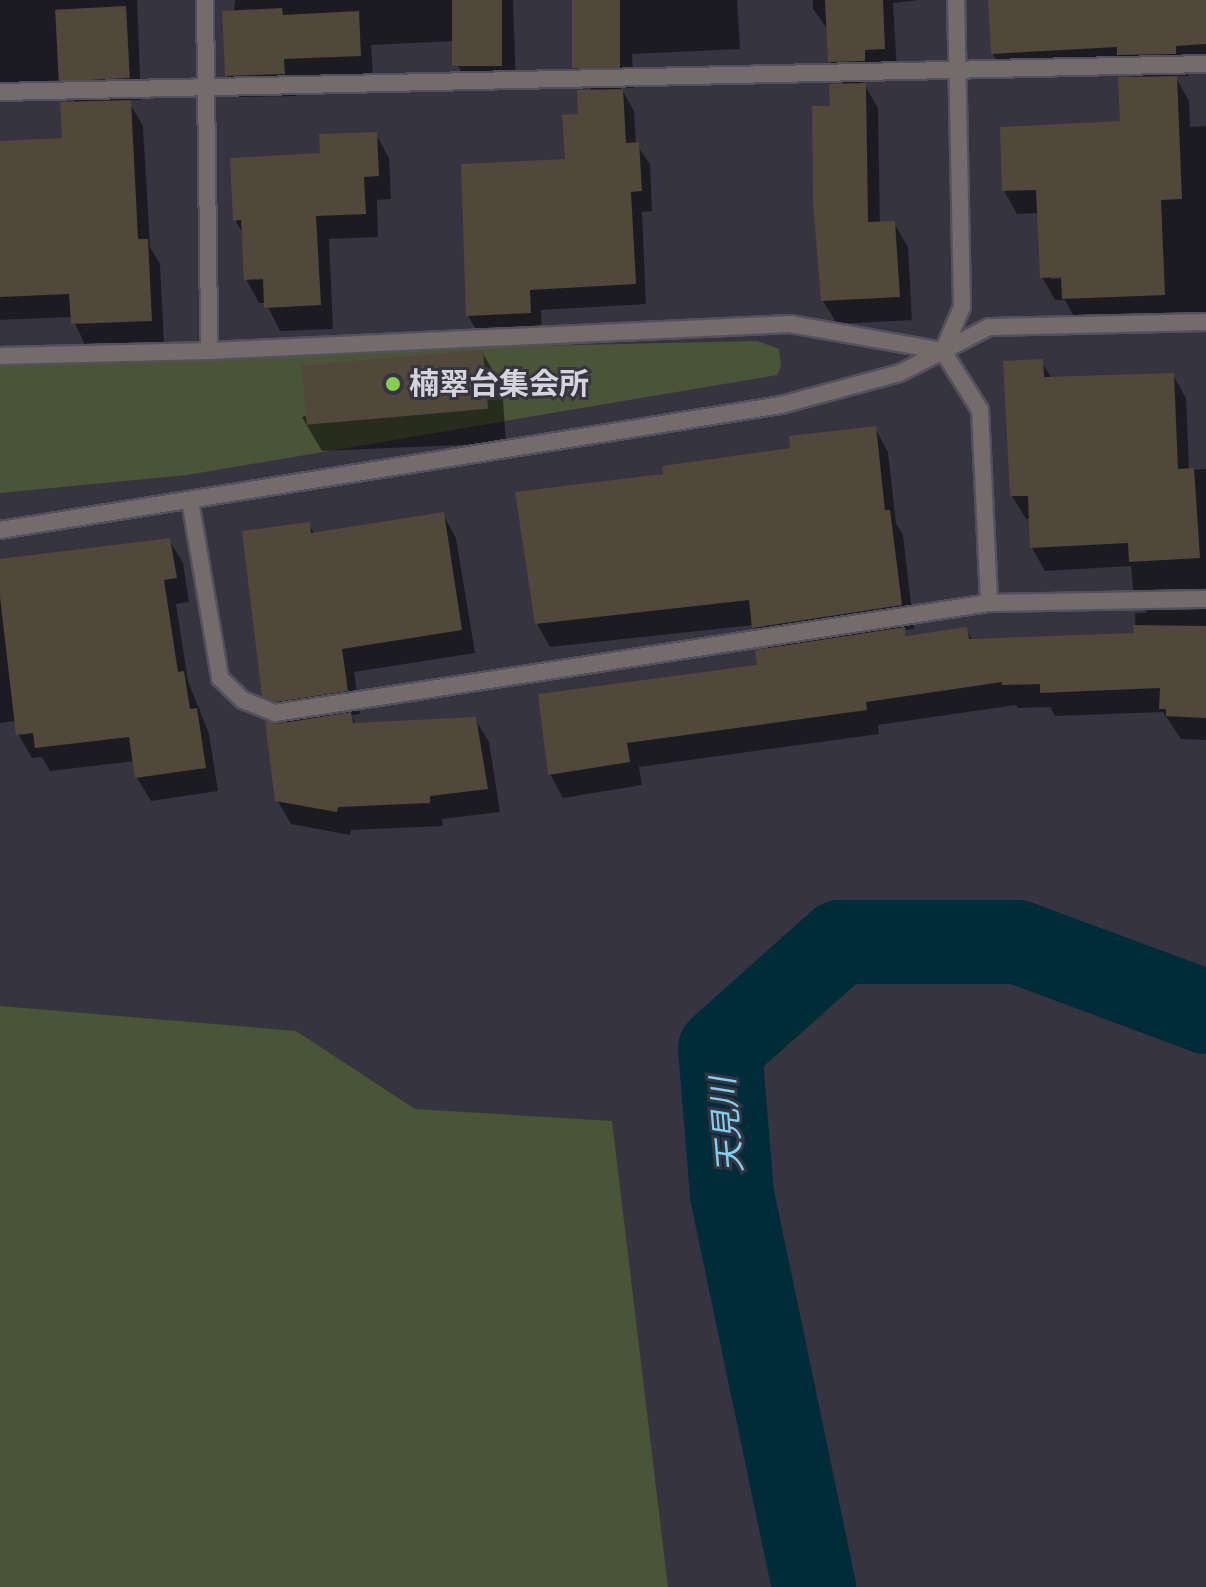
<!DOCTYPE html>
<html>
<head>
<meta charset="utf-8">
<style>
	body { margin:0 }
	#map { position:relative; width:1206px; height:1587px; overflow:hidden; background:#373441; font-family:"Space Grotesk","Noto Sans JP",sans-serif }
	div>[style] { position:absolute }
	.green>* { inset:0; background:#4a5436 }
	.shadow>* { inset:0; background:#0007 }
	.river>* { height:84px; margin:-42px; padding:0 42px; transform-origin:42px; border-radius:42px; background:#002c3a }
	.building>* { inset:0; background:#51473b; transform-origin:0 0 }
	.roads { filter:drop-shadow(2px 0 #53515d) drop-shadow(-2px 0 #53515d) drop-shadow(0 2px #53515d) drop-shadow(0 -2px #53515d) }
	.minor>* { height:16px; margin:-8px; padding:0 8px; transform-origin:8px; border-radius:8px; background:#736b6c }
	.tertiary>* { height:16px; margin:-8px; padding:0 8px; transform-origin:8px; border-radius:8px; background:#736b6c }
	.dots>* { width:22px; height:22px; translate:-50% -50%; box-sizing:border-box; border:4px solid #373441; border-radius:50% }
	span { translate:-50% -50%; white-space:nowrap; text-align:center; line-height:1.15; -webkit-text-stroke:6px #373441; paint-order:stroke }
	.poi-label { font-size:30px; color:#d5d3dc; font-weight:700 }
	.left { translate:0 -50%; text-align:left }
	.water-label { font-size:32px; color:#7bd1f2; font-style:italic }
</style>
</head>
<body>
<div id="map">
	<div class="green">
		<div style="clip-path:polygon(757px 341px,779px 349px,781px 366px,777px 375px,187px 475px,0 493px,0 358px)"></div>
		<div style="clip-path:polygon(0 1006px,296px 1031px,415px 1109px,612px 1121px,668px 1587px,0 1587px)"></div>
	</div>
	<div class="shadow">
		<div style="clip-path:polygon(0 0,137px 0,141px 100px,128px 100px,143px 126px,150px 247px,160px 264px,164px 344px,86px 347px,72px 317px,0 320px,0 142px,65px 140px,75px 103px,62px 80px,0 84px)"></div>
		<div style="clip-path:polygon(235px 0,513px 0,516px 86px,470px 88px,458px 66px,456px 41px,371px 45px,373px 77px,296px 81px,296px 96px,239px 97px,227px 75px)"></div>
		<div style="clip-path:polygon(574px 0,737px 0,740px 49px,632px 54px,634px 88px,621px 88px,634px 111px,636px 144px,650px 164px,652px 211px,642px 212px,646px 304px,541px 310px,542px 333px,480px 336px,468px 316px,567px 161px,592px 91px,578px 67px)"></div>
		<div style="clip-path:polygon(813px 0,920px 0,893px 3px,897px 71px,877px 72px,877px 82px,863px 82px,878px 108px,880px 224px,894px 223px,908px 247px,912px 320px,837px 324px,823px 301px,832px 108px,844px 85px,830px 61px,829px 31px,813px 9px)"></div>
		<div style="clip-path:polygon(evenodd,990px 0,1206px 0,1206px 68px,1188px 68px,1188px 76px,1175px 76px,1189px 101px,1190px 127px,1206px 126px,1206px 316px,1077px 322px,1065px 300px,1055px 300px,1042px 277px,1039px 213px,1017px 214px,1004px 191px,1122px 123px,1133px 79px,1128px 70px,1006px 77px,993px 54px,990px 0,1051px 275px,1071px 278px,1051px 279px,1051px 275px)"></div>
		<div style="clip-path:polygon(376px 134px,389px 158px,391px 199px,377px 200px,378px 237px,329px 239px,333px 329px,280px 331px,266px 303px,259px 303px,246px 279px,244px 235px,235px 220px,322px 155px)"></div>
		<div style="clip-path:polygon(482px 352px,502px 386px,506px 443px,322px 451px,302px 417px)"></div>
		<div style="clip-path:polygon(1042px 362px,1052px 379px,1173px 375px,1186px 398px,1189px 470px,1206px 469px,1206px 740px,1181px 739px,1163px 712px,1055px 716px,1050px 707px,1018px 708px,1016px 705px,878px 725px,879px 734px,639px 767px,642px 785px,563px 798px,550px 774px,759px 667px,767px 650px,754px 625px,550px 647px,537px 624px,666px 476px,875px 428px,888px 452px,896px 523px,903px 535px,914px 629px,904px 630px,908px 638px,966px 629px,973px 641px,1136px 635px,1135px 613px,1147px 613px,1133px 589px,1131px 566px,1045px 571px,1032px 548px,1031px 518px,1026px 519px,1012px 496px)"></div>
		<div style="clip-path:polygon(443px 514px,456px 538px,475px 653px,354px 672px,360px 714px,351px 715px,356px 725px,475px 719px,489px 742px,500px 812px,442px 819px,443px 826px,351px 830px,350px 835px,291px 824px,277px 800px,277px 726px,289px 724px,278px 719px,264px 695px,309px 524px,315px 535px)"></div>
		<div style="clip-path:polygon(169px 540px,183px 563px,189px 602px,176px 604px,188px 681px,209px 734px,218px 791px,151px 801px,137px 778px,135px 761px,50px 771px,42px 757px,32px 758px,18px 734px,16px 721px,0 723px,0 561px)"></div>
	</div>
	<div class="river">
		<div style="left:814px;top:1587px;width:401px;rotate:-101.8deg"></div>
		<div style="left:732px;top:1194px;width:145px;rotate:-94.7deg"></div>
		<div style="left:720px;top:1049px;width:161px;rotate:-41.7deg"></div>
		<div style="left:840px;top:942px;width:178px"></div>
		<div style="left:1018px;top:942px;width:201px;rotate:20.4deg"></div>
	</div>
	<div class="building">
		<div style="left:452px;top:0;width:50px;height:66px"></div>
		<div style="left:572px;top:0;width:48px;height:68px"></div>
		<div style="clip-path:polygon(825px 0,883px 0,885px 49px,865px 50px,865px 61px,828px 62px)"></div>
		<div style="clip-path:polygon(988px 0,1206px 0,1206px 44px,1176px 46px,1176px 54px,1117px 55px,1117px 47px,991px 54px)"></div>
		<div style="left:126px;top:6px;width:72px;height:71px;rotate:87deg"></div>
		<div style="clip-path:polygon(282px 8px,283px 15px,359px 11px,361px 56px,284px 59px,285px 74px,225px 76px,222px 11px)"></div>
		<div style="clip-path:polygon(1177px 76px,1182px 199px,1161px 200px,1165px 295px,1062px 299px,1061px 277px,1040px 278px,1036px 190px,1002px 191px,1000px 127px,1120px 121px,1118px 77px)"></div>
		<div style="clip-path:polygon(866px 83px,868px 222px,895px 221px,900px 297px,821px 301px,813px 203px,812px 106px,830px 106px,829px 84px)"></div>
		<div style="clip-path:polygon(623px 89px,626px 143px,639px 142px,642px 191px,631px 192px,636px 284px,530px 290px,531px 313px,466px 316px,461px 164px,565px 159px,562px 115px,578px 114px,577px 90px)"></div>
		<div style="clip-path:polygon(131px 100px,138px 239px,148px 239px,152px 321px,71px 324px,69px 294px,0 297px,0 141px,62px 138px,60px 102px)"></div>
		<div style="clip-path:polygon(377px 132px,379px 176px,364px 177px,366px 214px,316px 216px,321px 305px,264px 308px,263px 279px,244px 280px,241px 220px,233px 221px,230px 158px,320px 153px,319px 134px)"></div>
		<div style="left:483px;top:350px;width:59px;height:182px;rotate:85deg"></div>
		<div style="clip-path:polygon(1043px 359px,1044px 377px,1174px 373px,1178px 469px,1194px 468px,1200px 558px,1129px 562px,1128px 543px,1030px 548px,1028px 496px,1010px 496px,1003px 361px)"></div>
		<div style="clip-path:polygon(876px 426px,885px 510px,890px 510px,902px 605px,752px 628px,749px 600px,535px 624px,515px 492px,663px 474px,662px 466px,790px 448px,789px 436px)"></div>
		<div style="clip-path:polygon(444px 512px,462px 630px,342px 649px,348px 691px,276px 702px,262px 696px,242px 531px,310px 522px,311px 533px)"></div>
		<div style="clip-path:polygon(170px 538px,177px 578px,164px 580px,178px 672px,184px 671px,190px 709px,197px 708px,206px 768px,135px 778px,129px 737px,35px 748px,33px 733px,16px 735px,0 597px,0 559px)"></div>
		<div style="clip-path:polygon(1133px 625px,1206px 626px,1206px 718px,1166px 716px,1166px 709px,1159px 709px,1160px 688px,1040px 693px,1040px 684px,1002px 685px,1002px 682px,866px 702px,867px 710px,627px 743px,630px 762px,548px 775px,538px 694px,757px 665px,755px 650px,905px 627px,906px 636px,967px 627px,969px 639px,1134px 633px)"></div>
		<div style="clip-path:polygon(351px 712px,353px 723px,476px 717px,488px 789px,430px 796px,430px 803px,338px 807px,337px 812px,275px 801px,265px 721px,277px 724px)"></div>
	</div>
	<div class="roads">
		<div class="minor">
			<div style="left:205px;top:0;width:351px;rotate:89.3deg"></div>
			<div style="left:0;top:92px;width:1206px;rotate:-1.33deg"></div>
			<div style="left:943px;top:351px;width:70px;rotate:57.9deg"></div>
			<div style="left:980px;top:410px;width:193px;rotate:87.3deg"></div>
			<div style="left:0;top:356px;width:209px;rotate:-1.4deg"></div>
			<div style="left:209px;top:351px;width:582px;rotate:-2.66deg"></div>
			<div style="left:790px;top:324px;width:155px;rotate:10deg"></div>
			<div style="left:943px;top:351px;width:52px;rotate:-27.6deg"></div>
			<div style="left:989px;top:327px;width:217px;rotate:-1.3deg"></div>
			<div style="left:190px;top:500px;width:181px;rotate:80.4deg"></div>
			<div style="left:220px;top:678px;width:32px;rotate:44deg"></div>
			<div style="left:243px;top:700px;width:35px;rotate:22deg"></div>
			<div style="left:275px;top:713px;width:722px;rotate:-8.76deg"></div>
			<div style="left:989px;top:603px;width:217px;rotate:-1.1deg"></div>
		</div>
		<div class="tertiary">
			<div style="left:0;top:530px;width:791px;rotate:-9.09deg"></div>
			<div style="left:781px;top:405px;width:123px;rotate:-15.1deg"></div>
			<div style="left:900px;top:373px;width:48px;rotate:-27.1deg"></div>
			<div style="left:943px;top:351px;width:48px;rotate:-66.6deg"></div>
			<div style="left:962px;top:307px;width:307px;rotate:-91.1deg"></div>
		</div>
	</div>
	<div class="dots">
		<div style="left:393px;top:384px;background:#84d04e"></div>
	</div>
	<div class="poi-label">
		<span class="left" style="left:409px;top:384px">楠翠台集会所</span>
	</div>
	<div class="water-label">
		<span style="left:727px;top:1125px;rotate:-95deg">天見川</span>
	</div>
</div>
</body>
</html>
